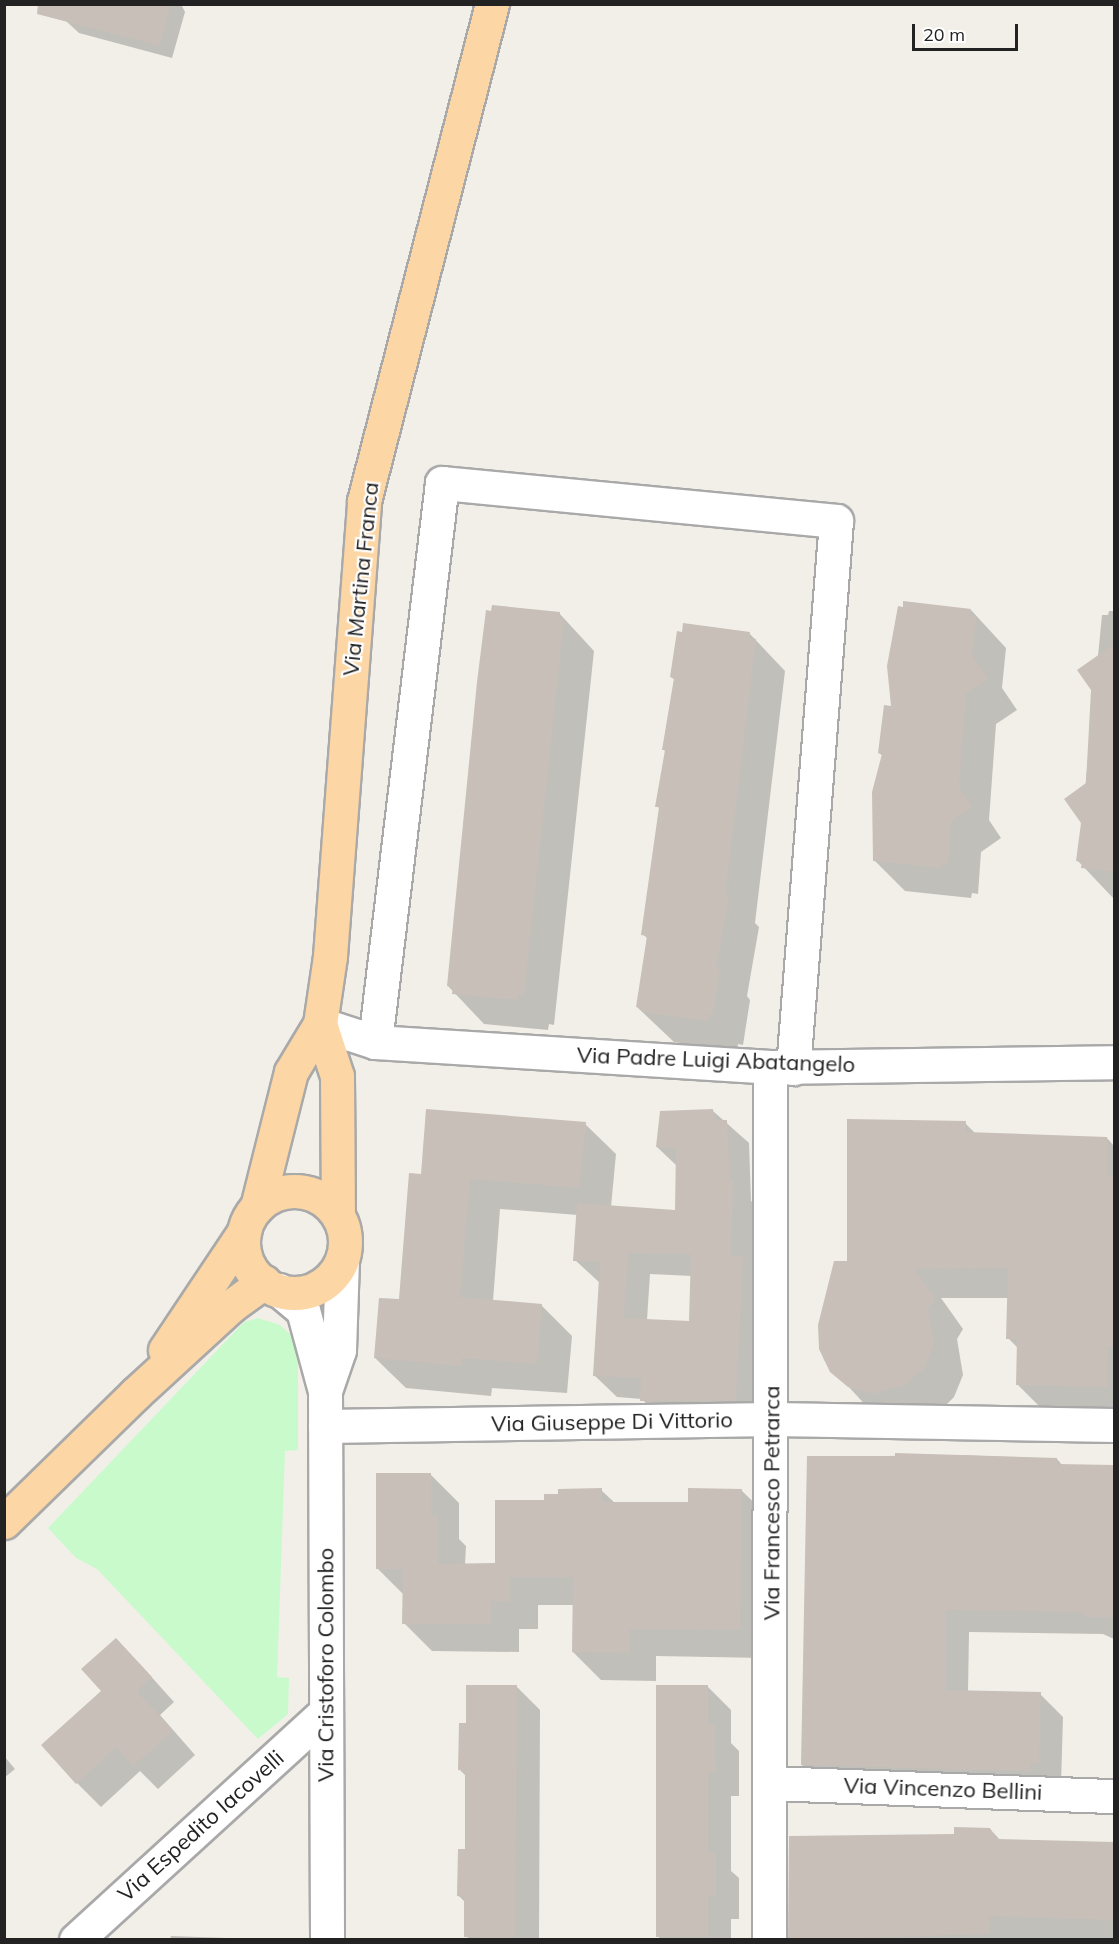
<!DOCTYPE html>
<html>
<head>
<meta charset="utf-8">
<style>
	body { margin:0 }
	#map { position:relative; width:1119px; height:1944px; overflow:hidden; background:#f2efe9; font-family:Mulish,sans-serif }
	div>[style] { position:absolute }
	.park>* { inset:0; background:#c8facc }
	.shadow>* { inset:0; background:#0003 }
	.building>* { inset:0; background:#c7bfb8 }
	.roads { filter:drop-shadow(2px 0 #a9a9a9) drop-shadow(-2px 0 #a9a9a9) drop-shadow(0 2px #a9a9a9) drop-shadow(0 -2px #a9a9a9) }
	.minor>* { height:33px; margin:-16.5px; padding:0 16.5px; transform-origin:16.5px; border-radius:16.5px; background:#fff }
	.tertiary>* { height:33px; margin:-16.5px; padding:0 16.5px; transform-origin:16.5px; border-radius:16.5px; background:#fff }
	.primary>* { height:33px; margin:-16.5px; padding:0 16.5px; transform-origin:16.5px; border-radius:16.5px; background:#fcd6a4 }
	.primary>.ring { margin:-16.5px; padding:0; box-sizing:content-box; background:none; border:33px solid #fcd6a4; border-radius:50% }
	span { translate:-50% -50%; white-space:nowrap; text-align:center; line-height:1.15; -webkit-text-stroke:4.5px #fff; paint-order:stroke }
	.street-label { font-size:22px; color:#222 }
	.frame { position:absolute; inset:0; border:6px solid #222; pointer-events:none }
	.scale { position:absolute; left:912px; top:24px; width:106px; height:27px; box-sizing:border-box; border:3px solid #222; border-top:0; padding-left:8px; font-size:18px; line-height:21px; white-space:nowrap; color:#222; -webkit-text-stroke:4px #fff; paint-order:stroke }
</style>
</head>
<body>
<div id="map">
	<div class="park">
		<div style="clip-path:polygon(258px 1318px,280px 1325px,292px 1336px,298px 1358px,298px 1450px,285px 1451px,277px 1677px,289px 1678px,288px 1714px,258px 1739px,97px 1569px,76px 1558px,48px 1528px,244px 1322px)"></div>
	</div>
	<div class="shadow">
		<div style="clip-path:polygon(71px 4px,181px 4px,185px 12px,172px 58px,79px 33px,66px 21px)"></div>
		<div style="clip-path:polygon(971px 610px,1006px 648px,1002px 688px,1017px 710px,996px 724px,989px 820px,1001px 838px,981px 852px,978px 894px,972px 893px,971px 898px,905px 891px,874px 860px,883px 756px,879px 753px,893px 708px)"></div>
		<div style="clip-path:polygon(1109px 611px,1114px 611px,1114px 899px,1078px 861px,1102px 615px,1108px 615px)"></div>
		<div style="clip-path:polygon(559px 613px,594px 651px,554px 1025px,549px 1024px,548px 1030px,484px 1024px,448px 986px)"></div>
		<div style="clip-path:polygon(750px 634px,785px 671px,755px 923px,759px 927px,747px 996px,750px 1000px,743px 1045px,738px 1044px,737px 1051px,727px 1051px,674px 1042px,637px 1007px,648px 939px,643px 934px,660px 809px,657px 806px,666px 752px,663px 749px,675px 680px,671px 677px)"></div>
		<div style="clip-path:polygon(evenodd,713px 1111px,749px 1143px,751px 1201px,755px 1204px,753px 1268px,764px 1279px,758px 1423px,664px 1423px,642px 1399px,617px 1397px,594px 1375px,600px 1283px,575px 1260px,578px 1215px,500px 1209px,493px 1301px,541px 1305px,572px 1336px,567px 1393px,492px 1388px,491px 1396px,406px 1388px,375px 1358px,400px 1301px,423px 1175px,585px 1124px,616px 1154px,611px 1207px,676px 1211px,677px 1166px,657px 1147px,713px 1111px,650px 1274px,692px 1276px,691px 1323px,647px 1320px,650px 1274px)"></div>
		<div style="clip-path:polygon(965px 1123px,976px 1134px,1107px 1138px,1114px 1146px,1114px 1416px,1047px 1414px,1017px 1384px,1018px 1348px,1008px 1338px,1009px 1298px,941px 1298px,963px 1329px,957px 1339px,963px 1375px,954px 1397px,937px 1414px,870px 1410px,824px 1360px,819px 1338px,849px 1263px)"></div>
		<div style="clip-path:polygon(960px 1455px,1057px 1459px,1063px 1466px,1114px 1466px,1114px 1639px,1103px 1634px,969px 1632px,968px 1692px,1040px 1694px,1063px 1717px,1061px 1785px,825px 1788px,802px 1765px,809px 1457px)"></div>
		<div style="clip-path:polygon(431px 1475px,459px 1503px,459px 1539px,466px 1546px,465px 1565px,496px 1565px,546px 1502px,601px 1490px,615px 1503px,689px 1503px,741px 1490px,770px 1518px,768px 1658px,656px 1656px,656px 1681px,601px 1680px,573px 1652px,574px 1605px,538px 1605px,538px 1629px,519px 1629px,519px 1652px,432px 1651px,404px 1623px,404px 1595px,377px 1568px)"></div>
		<div style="clip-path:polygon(139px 1663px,174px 1702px,160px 1715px,195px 1755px,158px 1789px,140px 1771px,101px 1807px,77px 1783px)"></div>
		<div style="clip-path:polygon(516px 1686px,540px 1710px,539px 1940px,468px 1940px,466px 1903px,459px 1896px,466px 1851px,467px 1777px,460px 1770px,467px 1724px)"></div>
		<div style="clip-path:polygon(707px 1686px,731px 1710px,731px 1743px,739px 1751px,739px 1796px,731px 1796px,731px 1871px,739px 1878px,739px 1919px,731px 1919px,731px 1940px,661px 1940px,658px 1936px)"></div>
		<div style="clip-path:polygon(4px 1756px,15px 1769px,4px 1778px)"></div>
		<div style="clip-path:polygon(990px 1829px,1001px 1841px,1114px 1843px,1114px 1940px,790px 1940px,956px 1836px)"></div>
		<div style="clip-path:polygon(171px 1936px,255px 1939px,256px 1940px,170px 1940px)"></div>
	</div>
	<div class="building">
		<div style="clip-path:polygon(38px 4px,171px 4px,160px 46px,37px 14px)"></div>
		<div style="clip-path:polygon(903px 601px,971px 609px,970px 615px,976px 616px,972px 656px,988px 679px,966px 694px,959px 788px,972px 807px,951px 821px,948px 864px,941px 863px,941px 868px,873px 861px,872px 792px,882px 754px,878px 753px,884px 705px,891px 706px,887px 666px,898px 606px,903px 607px)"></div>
		<div style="clip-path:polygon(492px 605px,560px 612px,559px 619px,564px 619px,524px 995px,518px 994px,517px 1000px,452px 994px,453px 987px,447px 986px,477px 682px,486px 610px,491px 611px)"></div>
		<div style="clip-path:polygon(683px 623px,750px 632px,749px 638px,756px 639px,725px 894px,729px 895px,716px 968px,720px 968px,713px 1016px,708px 1014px,707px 1021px,642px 1012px,642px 1008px,636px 1007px,647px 936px,641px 935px,659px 807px,655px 807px,665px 750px,662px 750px,674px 678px,670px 677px,677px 631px,682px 632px)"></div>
		<div style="clip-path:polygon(1114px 644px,1114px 872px,1081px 868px,1082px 862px,1076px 861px,1081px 823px,1064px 799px,1086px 783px,1091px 690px,1077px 670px)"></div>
		<div style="clip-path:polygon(426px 1109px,586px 1122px,579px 1188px,470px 1179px,460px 1297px,542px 1304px,537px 1364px,461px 1358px,461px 1366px,374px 1358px,379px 1298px,399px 1299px,409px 1173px,421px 1174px)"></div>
		<div style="clip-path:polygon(evenodd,713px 1109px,714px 1120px,727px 1120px,730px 1181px,733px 1181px,731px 1256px,743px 1256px,736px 1401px,640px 1401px,641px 1378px,593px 1376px,600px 1262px,573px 1261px,577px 1203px,675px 1210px,676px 1148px,656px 1147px,660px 1111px,713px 1109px,628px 1253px,691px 1254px,689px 1321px,624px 1318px,628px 1253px)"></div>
		<div style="clip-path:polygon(847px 1119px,966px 1121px,965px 1132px,1107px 1137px,1107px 1176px,1114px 1176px,1114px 1346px,1108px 1346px,1107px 1387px,1016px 1385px,1017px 1339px,1006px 1339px,1008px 1268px,914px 1269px,935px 1298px,928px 1309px,934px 1344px,925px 1367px,907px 1384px,872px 1394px,848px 1387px,830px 1372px,819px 1349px,818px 1325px,834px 1261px,847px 1261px)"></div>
		<div style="clip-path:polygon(895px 1453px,1057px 1458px,1057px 1464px,1114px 1465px,1114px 1617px,1083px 1617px,1083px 1612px,946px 1610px,946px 1690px,1041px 1692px,1039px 1763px,1030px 1763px,1030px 1771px,801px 1765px,807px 1456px,895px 1456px)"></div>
		<div style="clip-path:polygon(376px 1473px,431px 1473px,431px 1516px,438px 1516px,438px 1564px,495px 1563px,495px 1500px,544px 1500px,544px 1494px,558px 1494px,558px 1489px,602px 1488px,602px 1502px,688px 1502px,688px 1488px,742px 1489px,740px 1630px,629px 1629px,629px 1653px,572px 1652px,573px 1577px,510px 1577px,510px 1602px,491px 1601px,491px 1624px,402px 1624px,403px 1569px,376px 1569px)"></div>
		<div style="clip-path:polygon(116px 1638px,152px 1677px,137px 1691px,173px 1731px,133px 1766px,116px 1747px,76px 1784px,41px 1745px,101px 1691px,81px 1669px)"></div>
		<div style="clip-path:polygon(466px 1685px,517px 1685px,515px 1938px,464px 1937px,464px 1897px,457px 1896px,458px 1849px,465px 1849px,465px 1771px,458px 1770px,459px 1723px,466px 1723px)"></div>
		<div style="clip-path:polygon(656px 1685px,708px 1685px,708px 1725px,715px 1725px,716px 1773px,708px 1773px,708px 1853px,716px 1853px,716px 1896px,708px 1896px,708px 1937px,656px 1937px)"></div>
		<div style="clip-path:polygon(954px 1827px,990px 1828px,996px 1839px,1114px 1842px,1114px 1920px,989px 1916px,989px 1934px,788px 1940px,789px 1836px,954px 1834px)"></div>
	</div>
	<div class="roads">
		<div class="minor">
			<div style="left:320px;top:1024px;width:58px;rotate:18.1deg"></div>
			<div style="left:375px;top:1042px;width:396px;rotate:3.6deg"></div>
			<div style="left:770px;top:1067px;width:344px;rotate:-0.8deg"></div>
			<div style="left:375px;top:1042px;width:563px;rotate:-83.17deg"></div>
			<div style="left:442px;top:483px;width:396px;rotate:5.5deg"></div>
			<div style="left:836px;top:521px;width:549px;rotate:94.49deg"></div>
			<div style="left:325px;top:1426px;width:447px;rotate:-0.9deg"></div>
			<div style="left:772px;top:1419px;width:342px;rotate:1deg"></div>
			<div style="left:771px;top:1783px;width:343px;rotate:2.2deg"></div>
			<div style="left:76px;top:1940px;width:337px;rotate:-42.4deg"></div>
			<div style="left:769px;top:1940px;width:873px;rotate:-89.93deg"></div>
		</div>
		<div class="tertiary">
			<div style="left:279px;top:1290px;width:31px;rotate:40deg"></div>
			<div style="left:303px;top:1310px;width:84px;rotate:74.8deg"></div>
			<div style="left:325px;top:1391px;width:549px;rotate:89.79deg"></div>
			<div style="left:325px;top:1391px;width:43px;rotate:-71.1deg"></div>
			<div style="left:339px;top:1350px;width:90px;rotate:-88.1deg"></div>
		</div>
		<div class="primary">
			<div style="left:320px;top:1024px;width:55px;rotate:71.9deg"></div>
			<div style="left:337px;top:1076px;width:138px;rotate:89.6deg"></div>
			<div class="ring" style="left:243px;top:1191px;width:69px;height:69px"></div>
			<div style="left:257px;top:1207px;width:139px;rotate:-75.9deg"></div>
			<div style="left:291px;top:1072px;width:56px;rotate:-58.9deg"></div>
			<div style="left:320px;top:1024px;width:69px;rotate:-81.6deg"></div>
			<div style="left:330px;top:956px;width:456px;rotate:-85.7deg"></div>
			<div style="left:364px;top:501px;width:513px;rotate:-75.56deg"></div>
			<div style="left:165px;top:1350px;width:142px;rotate:-56.2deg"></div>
			<div style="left:4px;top:1522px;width:183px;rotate:-44.3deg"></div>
			<div style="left:135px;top:1394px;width:130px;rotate:-42.5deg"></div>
			<div style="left:231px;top:1306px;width:41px;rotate:-36deg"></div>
		</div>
	</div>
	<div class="street-label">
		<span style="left:361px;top:579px;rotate:-84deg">Via Martina Franca</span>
		<span style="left:716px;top:1060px;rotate:2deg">Via Padre Luigi Abatangelo</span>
		<span style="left:612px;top:1422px;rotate:-1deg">Via Giuseppe Di Vittorio</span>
		<span style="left:772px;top:1503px;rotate:-90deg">Via Francesco Petrarca</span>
		<span style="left:326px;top:1665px;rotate:-90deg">Via Cristoforo Colombo</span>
		<span style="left:943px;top:1789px;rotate:2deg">Via Vincenzo Bellini</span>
		<span style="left:201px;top:1826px;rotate:-42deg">Via Espedito Iacovelli</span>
	</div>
	<div class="frame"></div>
	<div class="scale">20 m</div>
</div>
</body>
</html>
